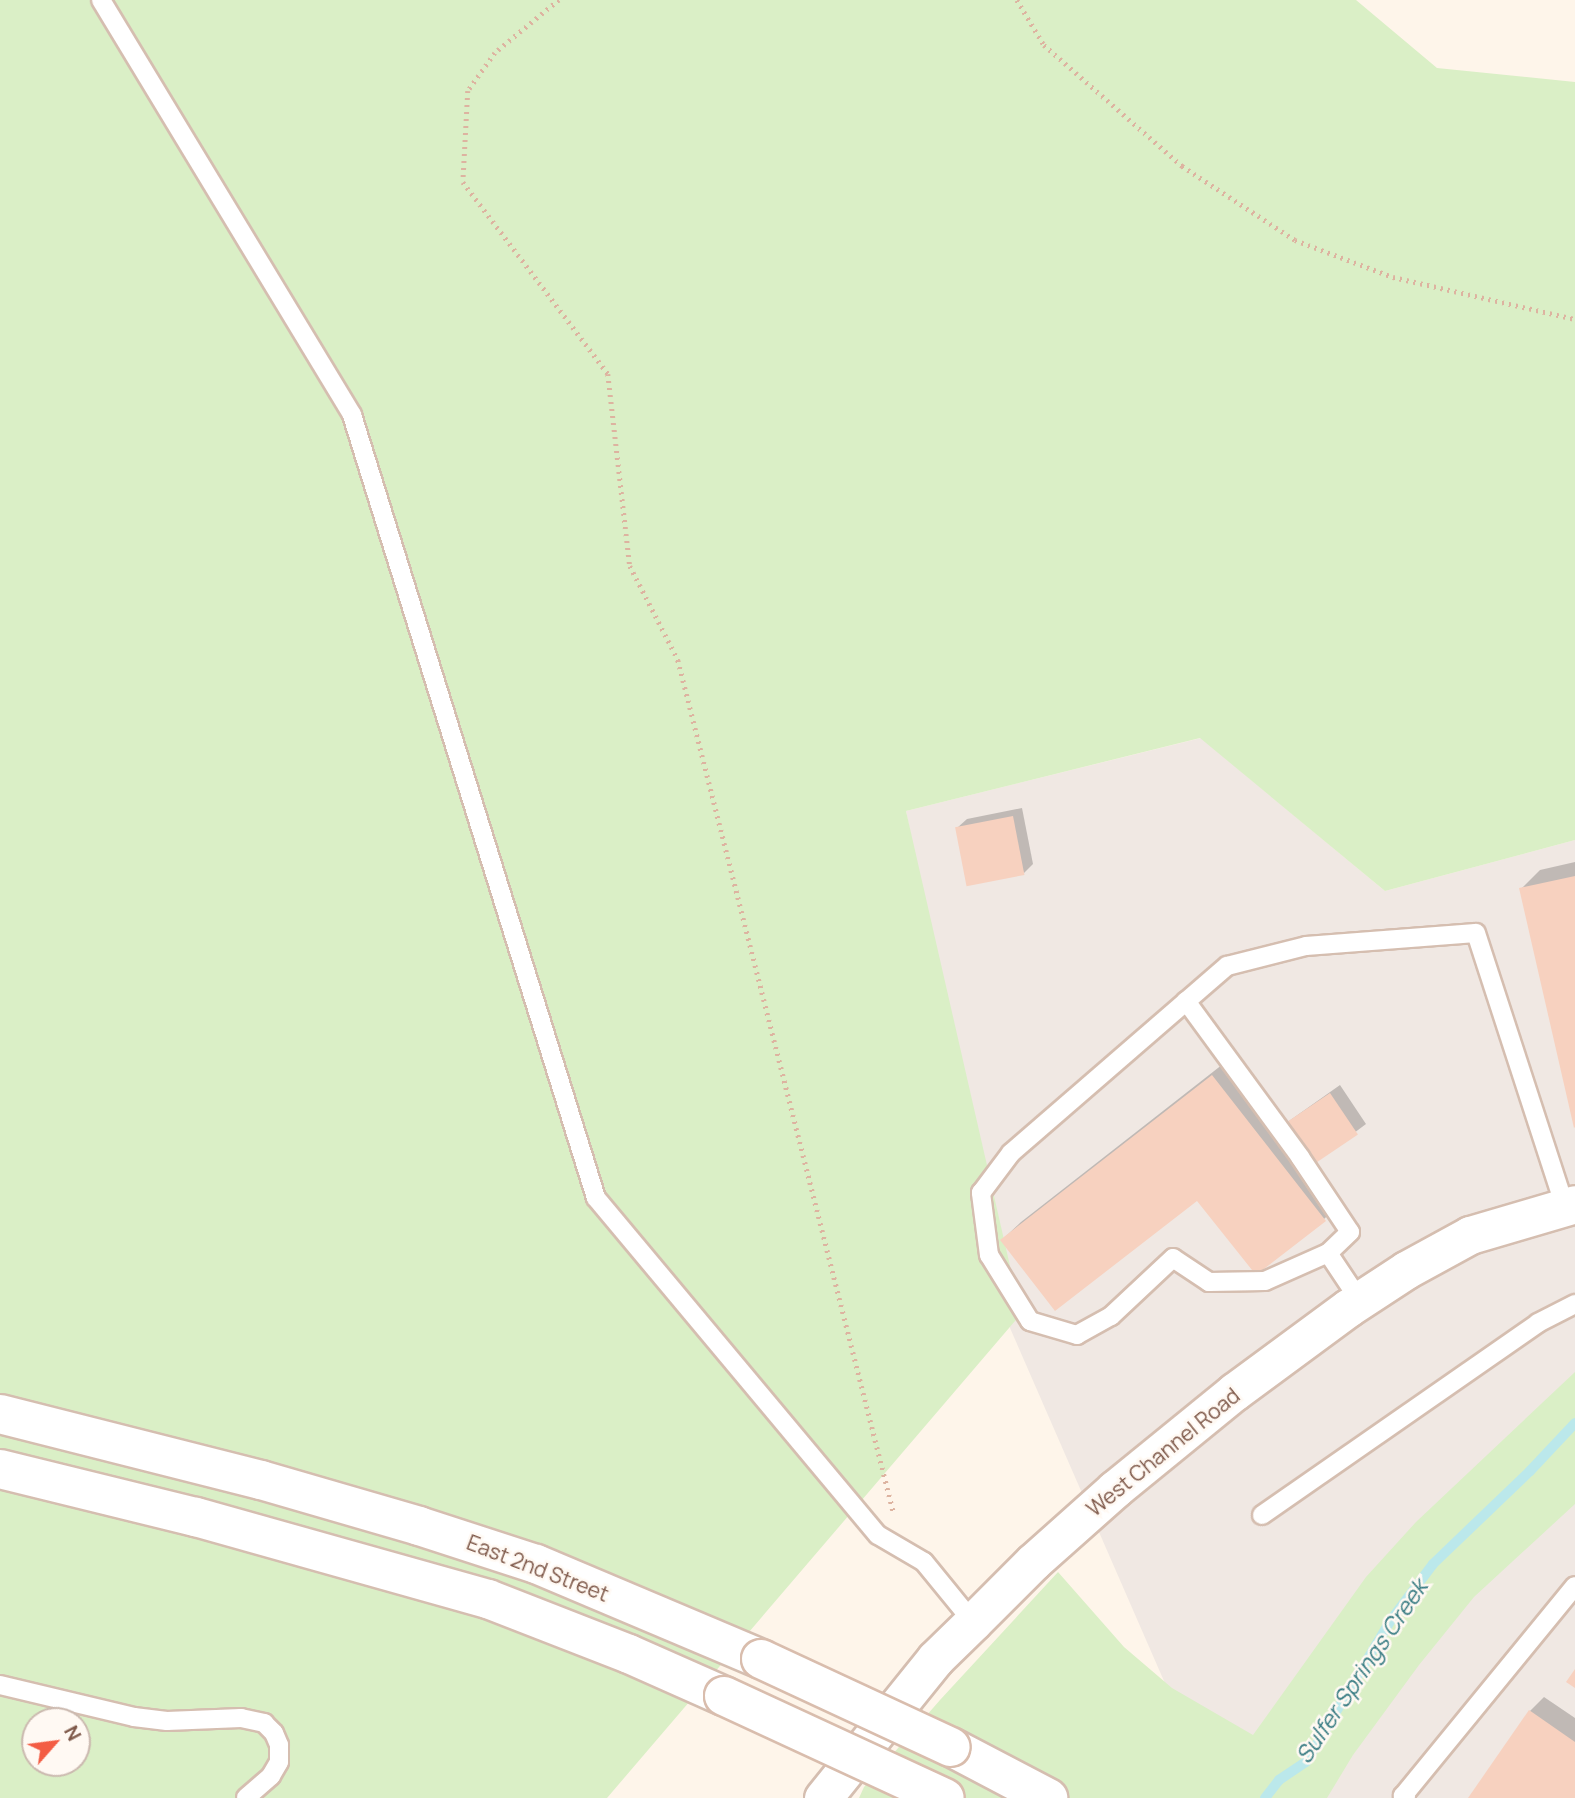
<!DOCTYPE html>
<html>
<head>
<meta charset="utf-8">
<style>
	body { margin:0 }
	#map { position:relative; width:1575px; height:1798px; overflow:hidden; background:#fef5ea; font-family:Manrope,sans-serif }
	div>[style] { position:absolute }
	.industrial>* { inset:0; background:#f0e8e3 }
	.green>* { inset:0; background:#daefc6 }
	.shadow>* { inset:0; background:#0003 }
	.stream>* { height:10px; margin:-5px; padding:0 5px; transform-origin:5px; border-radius:5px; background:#bbe8eb }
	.building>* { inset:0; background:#f7d1bf; transform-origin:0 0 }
	.path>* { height:4.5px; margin-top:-2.25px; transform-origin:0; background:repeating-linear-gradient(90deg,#ddb3a0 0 2px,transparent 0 7px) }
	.roads { filter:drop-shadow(2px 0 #d5beb0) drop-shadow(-2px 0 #d5beb0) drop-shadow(0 2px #d5beb0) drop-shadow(0 -2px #d5beb0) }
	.service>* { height:18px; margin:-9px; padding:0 9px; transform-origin:9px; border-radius:9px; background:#fff }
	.minor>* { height:37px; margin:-18.5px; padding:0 18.5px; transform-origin:18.5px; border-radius:18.5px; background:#fff }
	.secondary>* { height:38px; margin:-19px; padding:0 19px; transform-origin:19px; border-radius:19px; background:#fff }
	.bridges { filter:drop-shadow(2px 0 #d9bdad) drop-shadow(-2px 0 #d9bdad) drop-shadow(0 2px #d9bdad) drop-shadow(0 -2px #d9bdad) }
	.secondary-bridge>* { height:38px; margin:-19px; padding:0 19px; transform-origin:19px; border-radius:19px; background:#fff }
	span { translate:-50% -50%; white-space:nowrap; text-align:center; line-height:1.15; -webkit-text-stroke:5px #fff9f3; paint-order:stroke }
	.street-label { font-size:21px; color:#7e5849 }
	.water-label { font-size:23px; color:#3a7d84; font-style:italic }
	.north { position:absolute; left:21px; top:1707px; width:70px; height:70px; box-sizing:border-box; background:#fff9f3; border:2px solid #cbb9af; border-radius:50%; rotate:62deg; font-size:19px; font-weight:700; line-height:28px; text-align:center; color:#7e5849 }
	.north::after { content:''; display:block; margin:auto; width:24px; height:32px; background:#f35d44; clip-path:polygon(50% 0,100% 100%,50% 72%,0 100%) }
</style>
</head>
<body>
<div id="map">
	<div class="industrial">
		<div style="clip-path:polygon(1201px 738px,1385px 891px,1575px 840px,1575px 1798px,1215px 1798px,1010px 1328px,906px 811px)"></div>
	</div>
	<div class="green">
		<div style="clip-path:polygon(evenodd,0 0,1356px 0,1437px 68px,1575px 82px,1575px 840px,1385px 891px,1200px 738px,906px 811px,1021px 1314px,607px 1798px,0 1798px,0 0,35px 1721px,77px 1721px,77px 1763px,35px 1763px,35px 1721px)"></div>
		<div style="clip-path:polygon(1575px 1372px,1575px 1504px,1474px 1597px,1419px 1665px,1353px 1755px,1327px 1798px,859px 1798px,864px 1787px,940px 1700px,1058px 1572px,1124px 1647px,1172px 1688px,1253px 1735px,1366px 1577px,1416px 1522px)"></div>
	</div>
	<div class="shadow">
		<div style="clip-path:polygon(1022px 808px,1033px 864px,1024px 873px,957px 828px,967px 819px)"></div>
		<div style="clip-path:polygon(1575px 862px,1575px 1124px,1521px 889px,1540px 870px)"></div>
		<div style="clip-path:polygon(1232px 1057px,1311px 1159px,1313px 1157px,1289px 1121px,1340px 1085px,1366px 1124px,1314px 1163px,1343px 1201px,1324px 1219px,1198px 1198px,1002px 1240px,1021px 1222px)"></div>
		<div style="clip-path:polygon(1544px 1697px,1575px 1718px,1575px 1798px,1470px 1798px,1530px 1711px)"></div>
	</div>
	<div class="stream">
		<div style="left:1265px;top:1798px;width:23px;rotate:-52deg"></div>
		<div style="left:1279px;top:1780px;width:32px;rotate:-34deg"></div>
		<div style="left:1306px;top:1762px;width:165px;rotate:-59.1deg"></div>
		<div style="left:1391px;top:1620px;width:70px;rotate:-53.1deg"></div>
		<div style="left:1433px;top:1564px;width:134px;rotate:-43.8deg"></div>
		<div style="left:1530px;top:1471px;width:66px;rotate:-46.8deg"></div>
	</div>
	<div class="building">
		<div style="left:1013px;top:816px;width:60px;height:59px;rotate:79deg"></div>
		<div style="clip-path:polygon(1575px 876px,1575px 1127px,1574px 1128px,1519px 888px)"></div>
		<div style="clip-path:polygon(1212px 1075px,1326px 1221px,1256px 1275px,1197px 1201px,1055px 1311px,1000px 1240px)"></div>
		<div style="left:1330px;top:1093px;width:50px;height:51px;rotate:56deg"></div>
		<div style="clip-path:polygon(1575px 1669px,1575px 1688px,1566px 1682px)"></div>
		<div style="clip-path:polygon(1529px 1710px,1575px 1742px,1575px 1798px,1468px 1798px)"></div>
	</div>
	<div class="path">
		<div style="left:559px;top:0;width:83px;rotate:140.4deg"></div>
		<div style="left:495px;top:53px;width:47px;rotate:125.4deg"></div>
		<div style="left:468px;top:91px;width:91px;rotate:93.1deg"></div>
		<div style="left:463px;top:182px;width:241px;rotate:52.9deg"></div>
		<div style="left:608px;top:374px;width:193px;rotate:83.5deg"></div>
		<div style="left:630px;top:566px;width:106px;rotate:62.9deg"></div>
		<div style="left:678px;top:660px;width:881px;rotate:75.81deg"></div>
		<div style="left:1017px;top:0;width:52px;rotate:59deg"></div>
		<div style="left:1044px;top:45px;width:184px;rotate:41.2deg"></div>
		<div style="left:1182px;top:166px;width:135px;rotate:33.2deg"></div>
		<div style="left:1295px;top:240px;width:105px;rotate:20.7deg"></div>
		<div style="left:1393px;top:277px;width:187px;rotate:13deg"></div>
	</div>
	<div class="roads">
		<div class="service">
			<div style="left:101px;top:0;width:485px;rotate:58.8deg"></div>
			<div style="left:352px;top:415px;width:820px;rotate:72.69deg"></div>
			<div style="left:596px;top:1198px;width:439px;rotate:50.1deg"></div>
			<div style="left:878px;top:1535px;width:53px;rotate:30.4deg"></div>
			<div style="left:924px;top:1562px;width:77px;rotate:50.8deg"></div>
			<div style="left:1186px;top:1001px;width:193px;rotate:53.8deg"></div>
			<div style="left:1300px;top:1157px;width:90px;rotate:56.3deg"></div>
			<div style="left:1350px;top:1232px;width:30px;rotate:136deg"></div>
			<div style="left:1328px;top:1253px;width:69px;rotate:156deg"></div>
			<div style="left:1265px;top:1281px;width:56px;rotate:179deg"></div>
			<div style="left:1209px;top:1282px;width:43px;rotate:-146.3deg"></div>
			<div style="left:1173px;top:1258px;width:85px;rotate:136.9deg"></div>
			<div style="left:1111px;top:1316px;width:39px;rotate:151deg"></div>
			<div style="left:1077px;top:1335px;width:49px;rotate:-163.4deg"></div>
			<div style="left:1030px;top:1321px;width:78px;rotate:-121.8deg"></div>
			<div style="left:989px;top:1255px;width:63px;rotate:-97.4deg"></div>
			<div style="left:981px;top:1193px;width:50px;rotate:-53.1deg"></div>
			<div style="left:1011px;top:1153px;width:286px;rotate:-40.9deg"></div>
			<div style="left:1227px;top:966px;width:81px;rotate:-14.2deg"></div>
			<div style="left:1306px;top:946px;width:170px;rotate:-4.4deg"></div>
			<div style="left:1476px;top:933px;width:288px;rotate:72deg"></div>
			<div style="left:1328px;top:1253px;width:58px;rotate:56.3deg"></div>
			<div style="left:1262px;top:1515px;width:336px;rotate:-34.8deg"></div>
			<div style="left:1538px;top:1323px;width:42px;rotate:-27.2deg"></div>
			<div style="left:0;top:1685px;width:138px;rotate:13.4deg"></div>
			<div style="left:134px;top:1717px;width:33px;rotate:7deg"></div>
			<div style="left:167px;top:1721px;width:74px;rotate:-2.3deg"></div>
			<div style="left:241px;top:1718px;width:24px;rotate:12deg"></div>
			<div style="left:264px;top:1723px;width:14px;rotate:45deg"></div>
			<div style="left:274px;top:1733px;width:13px;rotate:67deg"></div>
			<div style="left:279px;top:1745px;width:17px;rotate:90deg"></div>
			<div style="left:279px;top:1762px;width:16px;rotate:120deg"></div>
			<div style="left:271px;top:1776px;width:33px;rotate:139deg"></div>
			<div style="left:1406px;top:1798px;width:4px;rotate:-146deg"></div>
			<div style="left:1403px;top:1796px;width:271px;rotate:-50.7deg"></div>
		</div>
		<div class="minor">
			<div style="left:823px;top:1798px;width:179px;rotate:-51.1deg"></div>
			<div style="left:935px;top:1659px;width:53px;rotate:-44.2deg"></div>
			<div style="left:973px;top:1622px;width:85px;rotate:-45deg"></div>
			<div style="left:1033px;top:1562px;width:110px;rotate:-41.7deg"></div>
			<div style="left:1115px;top:1489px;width:154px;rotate:-39.2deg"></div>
			<div style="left:1234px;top:1392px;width:142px;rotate:-36.4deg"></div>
			<div style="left:1348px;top:1308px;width:69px;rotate:-33.2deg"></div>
			<div style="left:1406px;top:1270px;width:73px;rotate:-28.7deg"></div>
			<div style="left:1470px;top:1235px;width:109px;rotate:-16.4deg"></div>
		</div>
		<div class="secondary">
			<div style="left:0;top:1414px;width:269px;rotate:14.2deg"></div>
			<div style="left:261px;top:1480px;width:165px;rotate:16.2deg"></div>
			<div style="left:419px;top:1526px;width:123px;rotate:18deg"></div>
			<div style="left:536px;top:1564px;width:244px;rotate:22.9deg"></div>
			<div style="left:0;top:1469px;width:202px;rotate:13.8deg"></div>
			<div style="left:196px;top:1517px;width:303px;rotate:15.7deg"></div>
			<div style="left:488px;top:1599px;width:151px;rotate:21.3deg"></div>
			<div style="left:629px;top:1654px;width:104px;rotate:23.9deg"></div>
			<div style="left:951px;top:1747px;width:110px;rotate:27.7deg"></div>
		</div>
	</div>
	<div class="bridges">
		<div class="secondary-bridge">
			<div style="left:761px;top:1659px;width:209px;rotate:24.9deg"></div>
			<div style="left:724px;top:1696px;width:243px;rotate:24.8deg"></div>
		</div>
	</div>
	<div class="street-label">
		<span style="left:1163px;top:1452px;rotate:-39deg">West Channel Road</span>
		<span style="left:538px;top:1568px;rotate:21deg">East 2nd Street</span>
	</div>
	<div class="water-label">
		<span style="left:1361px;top:1671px;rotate:-56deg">Sulfer Springs Creek</span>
	</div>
	<div class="north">N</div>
</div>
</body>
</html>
